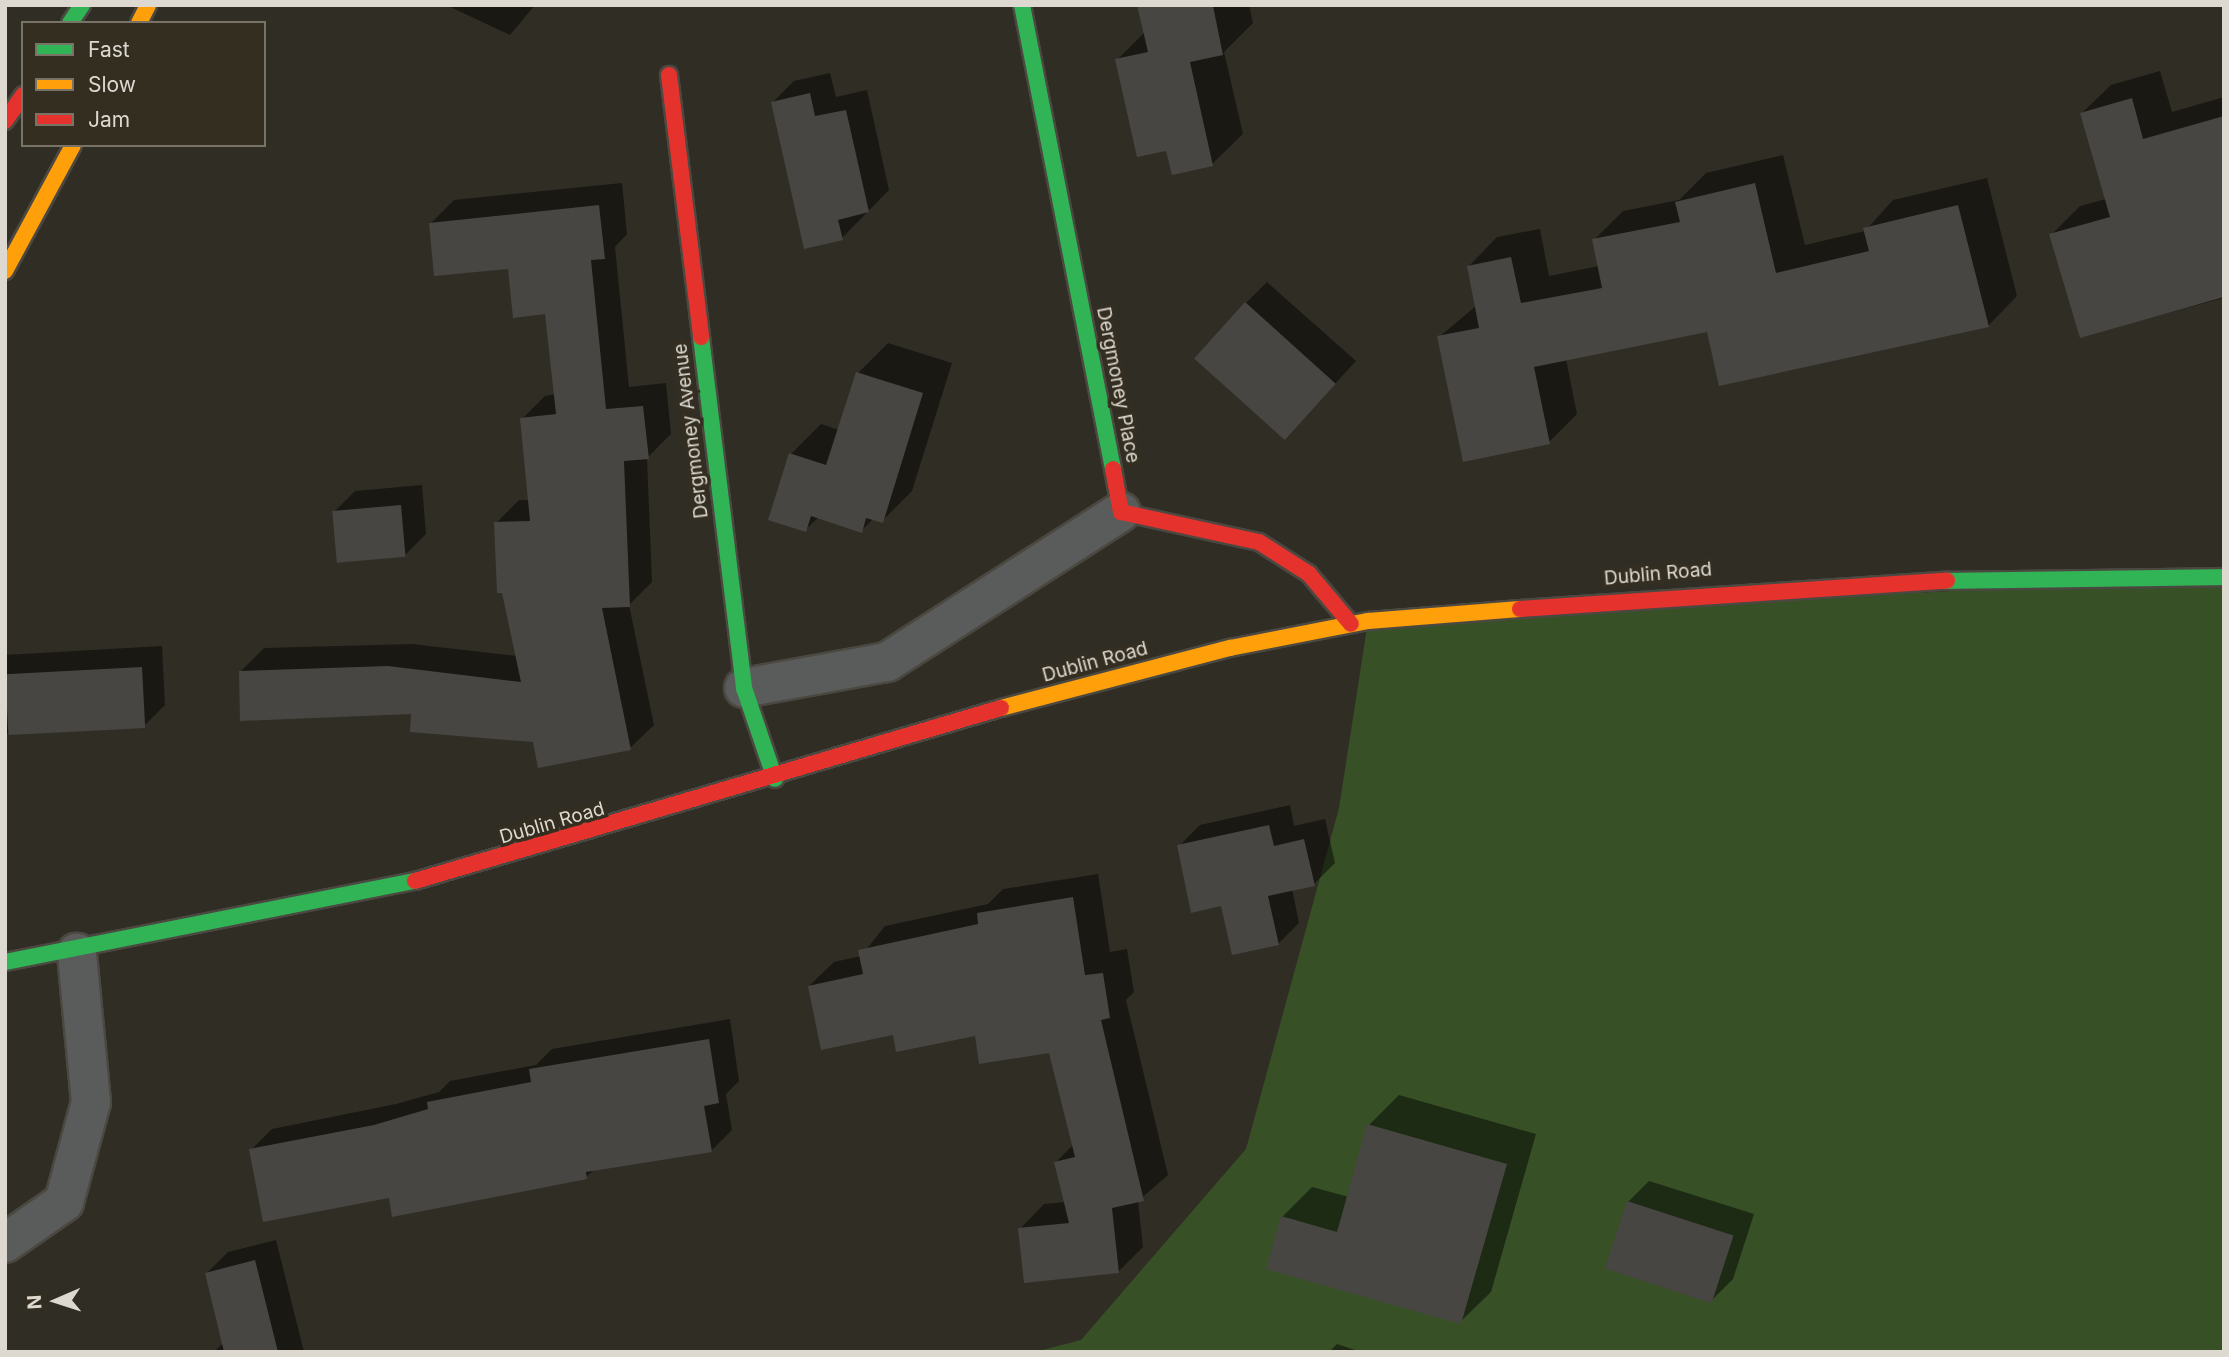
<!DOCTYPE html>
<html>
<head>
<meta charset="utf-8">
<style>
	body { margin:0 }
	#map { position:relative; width:2229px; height:1357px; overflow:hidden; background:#302d25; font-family:Inter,sans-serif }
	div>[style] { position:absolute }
	.green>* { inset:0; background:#375026 }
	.shadow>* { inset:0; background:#0007 }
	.building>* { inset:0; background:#484643; transform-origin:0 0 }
	.roads { filter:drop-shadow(2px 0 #4b4841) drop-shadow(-2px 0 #4b4841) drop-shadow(0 2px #4b4841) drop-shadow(0 -2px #4b4841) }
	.street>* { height:38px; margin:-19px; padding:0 19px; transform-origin:19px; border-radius:19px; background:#5a5c5b }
	.fast>* { height:16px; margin:-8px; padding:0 8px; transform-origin:8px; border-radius:8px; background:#30b455 }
	.slow>* { height:16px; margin:-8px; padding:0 8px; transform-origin:8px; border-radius:8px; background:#ff9f0a }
	.jam>* { height:16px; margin:-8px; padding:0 8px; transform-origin:8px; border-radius:8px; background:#e5322d }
	span { translate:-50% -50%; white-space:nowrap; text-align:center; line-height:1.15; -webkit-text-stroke:7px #342e21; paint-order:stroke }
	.street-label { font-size:19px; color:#ddd9d1 }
	.frame { position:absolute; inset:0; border:7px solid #ddd9d1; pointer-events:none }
	.legend { position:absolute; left:21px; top:21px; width:245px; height:126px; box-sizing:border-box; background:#342e21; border:2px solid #787267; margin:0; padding:9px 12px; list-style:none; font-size:21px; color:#ddd9d1 }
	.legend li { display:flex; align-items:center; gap:14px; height:35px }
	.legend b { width:35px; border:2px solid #787267 }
	.north { position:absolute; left:21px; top:1266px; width:70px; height:70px; -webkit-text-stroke:5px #342e21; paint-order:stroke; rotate:267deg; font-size:19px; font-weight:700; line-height:28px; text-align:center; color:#ddd9d1 }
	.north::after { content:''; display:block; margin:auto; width:24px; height:32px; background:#ddd9d1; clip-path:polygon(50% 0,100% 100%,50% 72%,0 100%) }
</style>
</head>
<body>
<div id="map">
	<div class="green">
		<div style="clip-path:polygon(2224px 577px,2224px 1352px,1035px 1352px,1081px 1340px,1246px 1149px,1339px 808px,1368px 621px)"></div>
	</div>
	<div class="shadow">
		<div style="clip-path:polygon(446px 5px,535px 5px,510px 35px)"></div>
		<div style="clip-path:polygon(1139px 5px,1249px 5px,1253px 23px,1224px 52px,1243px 134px,1212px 164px,1168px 148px,1117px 60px,1145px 32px)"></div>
		<div style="clip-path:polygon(2160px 71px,2172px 112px,2224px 97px,2224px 298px,2081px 336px,2051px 235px,2080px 206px,2106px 199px,2082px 113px,2111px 85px)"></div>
		<div style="clip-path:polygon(830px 73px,836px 97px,867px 90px,889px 190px,842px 238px,773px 102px,794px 81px)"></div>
		<div style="clip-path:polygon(1783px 155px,1805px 245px,1865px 231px,1893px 200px,1987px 178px,2017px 296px,1989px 325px,1708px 330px,1566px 359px,1577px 414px,1549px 442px,1439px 337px,1476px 306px,1469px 266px,1497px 237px,1540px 229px,1549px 276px,1599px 266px,1594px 240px,1623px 211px,1679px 200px,1706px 173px)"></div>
		<div style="clip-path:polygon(622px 183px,627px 234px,615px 247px,629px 387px,666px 383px,671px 434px,647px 458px,652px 582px,629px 605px,654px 725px,630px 748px,534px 740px,241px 671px,264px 648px,412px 644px,517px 656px,496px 523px,519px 500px,530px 500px,522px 419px,545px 396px,555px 394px,546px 312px,509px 267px,431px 223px,454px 200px)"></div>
		<div style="clip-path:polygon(1267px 282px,1356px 361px,1286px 437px,1246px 303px)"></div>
		<div style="clip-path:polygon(888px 343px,952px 363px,912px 491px,882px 521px,874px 518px,861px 531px,819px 517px,805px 530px,791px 454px,821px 424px,839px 430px,858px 373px)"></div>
		<div style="clip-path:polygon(422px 485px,426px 534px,405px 555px,334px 512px,355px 491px)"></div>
		<div style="clip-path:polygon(162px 646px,165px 705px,144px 726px,5px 734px,5px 655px)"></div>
		<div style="clip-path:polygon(1290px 805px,1294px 826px,1325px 819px,1335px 863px,1314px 884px,1292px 889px,1299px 923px,1278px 944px,1222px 904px,1179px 846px,1200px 825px)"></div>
		<div style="clip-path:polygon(1098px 874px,1110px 952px,1127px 949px,1134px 992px,1126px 1000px,1168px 1175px,1138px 1201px,1143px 1247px,1118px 1272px,1020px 1229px,1044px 1204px,1066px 1202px,1056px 1162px,1073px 1145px,1051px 1051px,976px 1034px,894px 1033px,809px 986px,834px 962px,861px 956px,885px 926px,988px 904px,1003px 889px)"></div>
		<div style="clip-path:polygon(730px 1019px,739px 1081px,726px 1094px,732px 1130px,711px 1151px,595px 1169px,586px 1177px,390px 1196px,251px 1150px,272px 1129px,396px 1104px,439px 1092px,450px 1081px,536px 1065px,552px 1049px)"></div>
		<div style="clip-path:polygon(1399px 1095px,1536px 1134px,1491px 1292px,1460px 1322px,1282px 1217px,1312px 1187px,1349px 1197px,1369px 1125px)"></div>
		<div style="clip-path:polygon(1649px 1181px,1754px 1214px,1733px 1279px,1712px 1300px,1628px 1202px)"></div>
		<div style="clip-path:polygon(276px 1240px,304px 1352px,214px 1352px,224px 1342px,207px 1273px,228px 1252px)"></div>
		<div style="clip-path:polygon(1337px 1344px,1361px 1352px,1329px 1352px)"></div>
	</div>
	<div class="building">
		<div style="clip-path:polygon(1137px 5px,1213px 6px,1223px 55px,1190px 62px,1213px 166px,1172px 175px,1166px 151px,1137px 157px,1115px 59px,1148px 52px)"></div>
		<div style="clip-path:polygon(810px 93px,815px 116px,846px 110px,869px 212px,838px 220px,843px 240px,804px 249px,771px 102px)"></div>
		<div style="clip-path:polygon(2132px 98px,2143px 139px,2224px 116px,2224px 297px,2080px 338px,2049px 234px,2110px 217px,2080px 113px)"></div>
		<div style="clip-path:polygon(1755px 183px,1776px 273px,1869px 251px,1863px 228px,1958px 205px,1989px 327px,1719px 386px,1707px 332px,1534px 367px,1550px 444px,1463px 462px,1437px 336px,1479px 328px,1467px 266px,1511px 257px,1521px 303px,1602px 288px,1592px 239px,1680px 222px,1675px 202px)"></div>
		<div style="clip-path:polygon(599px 205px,605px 259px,591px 260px,606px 409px,643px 406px,649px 459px,624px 461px,630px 607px,602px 608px,631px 750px,538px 768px,533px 742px,410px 732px,411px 714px,240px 721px,239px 671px,388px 666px,521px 682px,502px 593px,497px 593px,494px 522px,530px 521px,520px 418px,556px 414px,545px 314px,513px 318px,508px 269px,434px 276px,429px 223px)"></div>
		<div style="left:1245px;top:302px;width:122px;height:76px;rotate:42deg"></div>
		<div style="clip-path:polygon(856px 372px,923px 393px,883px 523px,866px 518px,862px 533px,811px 516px,806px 532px,768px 520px,789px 453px,826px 465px)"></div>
		<div style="left:401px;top:505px;width:52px;height:69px;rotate:85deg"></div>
		<div style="left:142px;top:667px;width:61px;height:137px;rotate:87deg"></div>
		<div style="clip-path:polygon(1269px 825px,1274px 846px,1304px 839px,1315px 886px,1268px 896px,1279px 945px,1232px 955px,1221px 906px,1191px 913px,1177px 845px)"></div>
		<div style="clip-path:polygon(1073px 897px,1085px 975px,1103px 973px,1110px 1018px,1101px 1020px,1144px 1201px,1112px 1208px,1119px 1273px,1024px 1283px,1018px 1228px,1069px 1223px,1054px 1162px,1075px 1157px,1049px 1053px,979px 1064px,975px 1036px,896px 1052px,893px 1035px,821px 1050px,808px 986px,863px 974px,858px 950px,978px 924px,977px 913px)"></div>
		<div style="clip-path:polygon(709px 1039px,719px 1103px,704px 1106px,712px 1152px,586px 1172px,587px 1179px,392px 1217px,389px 1198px,263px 1222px,249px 1149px,374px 1125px,428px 1109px,427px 1102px,531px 1082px,529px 1069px)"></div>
		<div style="clip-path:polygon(1367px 1124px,1507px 1164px,1461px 1324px,1266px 1269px,1281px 1216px,1337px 1232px)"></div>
		<div style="left:1627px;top:1201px;width:112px;height:71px;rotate:18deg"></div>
		<div style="clip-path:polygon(255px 1260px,278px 1352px,224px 1352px,205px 1273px)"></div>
	</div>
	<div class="roads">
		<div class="street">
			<div style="left:744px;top:688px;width:145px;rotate:-10.3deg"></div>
			<div style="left:887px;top:662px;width:278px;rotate:-32.7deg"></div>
			<div style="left:5px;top:1243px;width:72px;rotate:-34.8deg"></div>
			<div style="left:64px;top:1202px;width:104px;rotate:-74.9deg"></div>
			<div style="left:91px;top:1102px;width:150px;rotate:-95.4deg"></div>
		</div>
		<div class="fast">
			<div style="left:1022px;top:5px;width:473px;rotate:78.9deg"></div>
			<div style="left:70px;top:23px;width:22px;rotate:-56deg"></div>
			<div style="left:701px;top:337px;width:354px;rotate:83deg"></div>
			<div style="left:744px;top:688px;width:96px;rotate:71.2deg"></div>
			<div style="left:1947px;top:581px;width:277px;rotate:-0.8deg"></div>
			<div style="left:5px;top:962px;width:418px;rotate:-11.2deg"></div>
		</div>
		<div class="slow">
			<div style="left:139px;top:23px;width:20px;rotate:-63deg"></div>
			<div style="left:5px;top:271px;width:143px;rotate:-61.6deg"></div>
			<div style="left:1001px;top:708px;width:237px;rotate:-14.7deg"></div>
			<div style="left:1230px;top:648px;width:141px;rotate:-11.1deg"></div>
			<div style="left:1368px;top:621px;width:152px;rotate:-4.5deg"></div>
		</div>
		<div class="jam">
			<div style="left:669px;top:75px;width:264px;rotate:83deg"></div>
			<div style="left:5px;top:121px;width:32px;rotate:-55deg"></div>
			<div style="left:1113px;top:469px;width:44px;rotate:79.5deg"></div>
			<div style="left:1121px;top:512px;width:141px;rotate:12.3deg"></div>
			<div style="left:1259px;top:542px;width:59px;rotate:32.6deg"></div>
			<div style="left:1309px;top:574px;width:65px;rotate:50deg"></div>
			<div style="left:1520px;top:609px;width:428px;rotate:-3.8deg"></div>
			<div style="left:415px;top:881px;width:611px;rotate:-16.45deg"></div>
		</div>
	</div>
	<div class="street-label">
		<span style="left:1118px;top:385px;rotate:79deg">Dergmoney Place</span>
		<span style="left:691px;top:431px;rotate:-97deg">Dergmoney Avenue</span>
		<span style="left:1658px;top:574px;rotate:-5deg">Dublin Road</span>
		<span style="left:1095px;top:662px;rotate:-15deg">Dublin Road</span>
		<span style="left:552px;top:823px;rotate:-16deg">Dublin Road</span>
	</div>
	<div class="frame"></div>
	<ul class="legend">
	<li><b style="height:9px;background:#30b455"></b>Fast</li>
	<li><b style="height:9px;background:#ff9f0a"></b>Slow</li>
	<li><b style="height:9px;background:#e5322d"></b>Jam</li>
	</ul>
	<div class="north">N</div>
</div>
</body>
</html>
